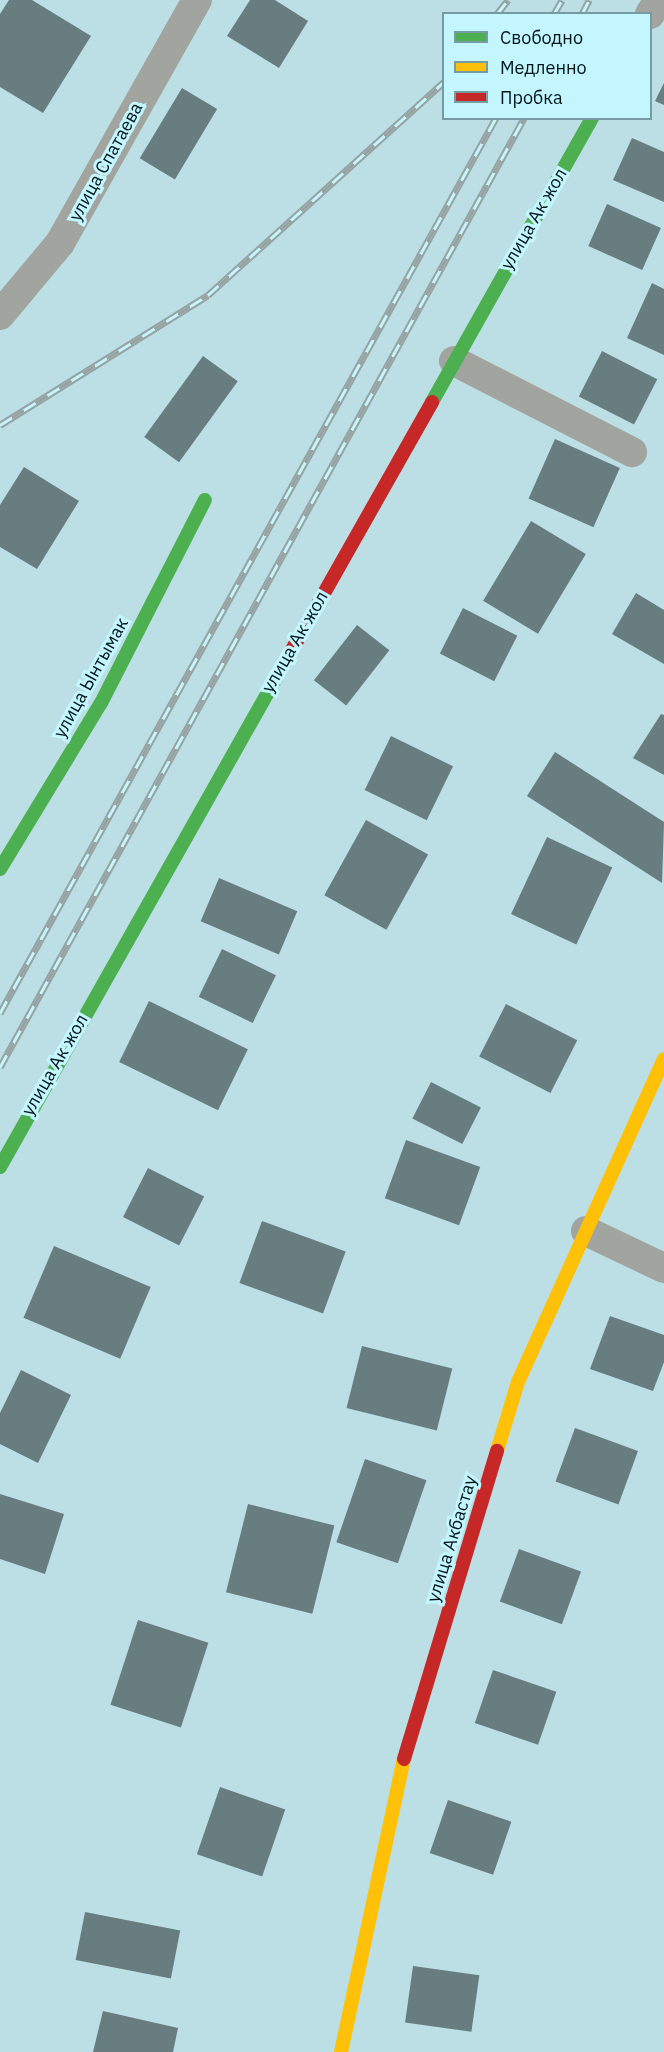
<!DOCTYPE html>
<html>
<head>
<meta charset="utf-8">
<style>
	body { margin:0 }
	#map { position:relative; width:664px; height:2052px; overflow:hidden; background:#bbdfe4; font-family:"IBM Plex Sans",sans-serif }
	div>[style] { position:absolute }
	.building>* { inset:0; background:#687d7f; transform-origin:0 0 }
	.street>* { height:30px; margin:-15px; padding:0 15px; transform-origin:15px; border-radius:15px; background:#a2a49f }
	.fast>* { height:14px; margin:-7px; padding:0 7px; transform-origin:7px; border-radius:7px; background:#4caf50 }
	.slow>* { height:14px; margin:-7px; padding:0 7px; transform-origin:7px; border-radius:7px; background:#ffc107 }
	.jam>* { height:14px; margin:-7px; padding:0 7px; transform-origin:7px; border-radius:7px; background:#c62828 }
	.rail>* { height:7px; margin-top:-3.5px; transform-origin:0; background:repeating-linear-gradient(90deg,#c3f6fe 0 14px,#96a3a2 0 28px); box-sizing:border-box; border-block:2px solid #96a3a2 }
	span { translate:-50% -50%; white-space:nowrap; text-align:center; line-height:1.15; -webkit-text-stroke:6px #c3f6fe; paint-order:stroke }
	.street-label { font-size:18px; color:#001619 }
	.legend { position:absolute; left:442px; top:12px; width:210px; height:108px; box-sizing:border-box; background:#c3f6fe; border:2px solid #759ca2; margin:0; padding:8px 10px; list-style:none; font-size:18px; color:#001619 }
	.legend li { display:flex; align-items:center; gap:12px; height:30px }
	.legend b { width:30px; border:2px solid #759ca2 }
</style>
</head>
<body>
<div id="map">
	<div class="building">
		<div style="clip-path:polygon(9px 0,32px 0,91px 36px,43px 113px,0 87px,0 14px)"></div>
		<div style="clip-path:polygon(250px 0,275px 0,308px 21px,279px 68px,227px 36px)"></div>
		<div style="clip-path:polygon(664px 83px,664px 105px,655px 101px)"></div>
		<div style="left:182px;top:88px;width:41px;height:82px;rotate:31deg"></div>
		<div style="clip-path:polygon(632px 138px,664px 152px,664px 202px,613px 180px)"></div>
		<div style="left:607px;top:204px;width:59px;height:46px;rotate:24deg"></div>
		<div style="clip-path:polygon(652px 283px,664px 289px,664px 355px,627px 338px)"></div>
		<div style="left:602px;top:351px;width:62px;height:51px;rotate:27deg"></div>
		<div style="left:203px;top:356px;width:43px;height:100px;rotate:36deg"></div>
		<div style="left:555px;top:439px;width:71px;height:65px;rotate:24deg"></div>
		<div style="clip-path:polygon(24px 467px,79px 501px,37px 569px,0 547px,0 505px)"></div>
		<div style="left:531px;top:521px;width:64px;height:93px;rotate:31deg"></div>
		<div style="clip-path:polygon(636px 593px,664px 610px,664px 664px,612px 634px)"></div>
		<div style="left:463px;top:608px;width:61px;height:51px;rotate:27deg"></div>
		<div style="left:357px;top:625px;width:41px;height:70px;rotate:38deg"></div>
		<div style="clip-path:polygon(661px 714px,664px 715px,664px 775px,633px 758px)"></div>
		<div style="left:391px;top:736px;width:69px;height:60px;rotate:26deg"></div>
		<div style="clip-path:polygon(555px 752px,664px 822px,662px 883px,527px 796px)"></div>
		<div style="left:366px;top:820px;width:71px;height:86px;rotate:29deg"></div>
		<div style="left:547px;top:837px;width:72px;height:85px;rotate:25deg"></div>
		<div style="left:219px;top:878px;width:85px;height:47px;rotate:23deg"></div>
		<div style="left:222px;top:949px;width:60px;height:53px;rotate:26deg"></div>
		<div style="left:149px;top:1001px;width:110px;height:68px;rotate:26deg"></div>
		<div style="left:506px;top:1004px;width:80px;height:59px;rotate:27deg"></div>
		<div style="left:431px;top:1082px;width:56px;height:41px;rotate:27deg"></div>
		<div style="left:406px;top:1140px;width:79px;height:62px;rotate:20deg"></div>
		<div style="left:148px;top:1168px;width:63px;height:55px;rotate:27deg"></div>
		<div style="left:262px;top:1221px;width:89px;height:66px;rotate:20deg"></div>
		<div style="left:54px;top:1246px;width:105px;height:78px;rotate:23deg"></div>
		<div style="clip-path:polygon(610px 1316px,664px 1335px,664px 1362px,653px 1391px,590px 1369px)"></div>
		<div style="left:362px;top:1346px;width:93px;height:64px;rotate:14deg"></div>
		<div style="clip-path:polygon(21px 1370px,71px 1395px,38px 1463px,0 1444px,0 1413px)"></div>
		<div style="left:575px;top:1428px;width:67px;height:57px;rotate:20deg"></div>
		<div style="left:365px;top:1459px;width:65px;height:88px;rotate:19deg"></div>
		<div style="clip-path:polygon(0 1494px,64px 1514px,45px 1574px,0 1559px)"></div>
		<div style="left:248px;top:1504px;width:89px;height:91px;rotate:14deg"></div>
		<div style="left:519px;top:1549px;width:66px;height:56px;rotate:20deg"></div>
		<div style="left:138px;top:1620px;width:74px;height:89px;rotate:18deg"></div>
		<div style="left:493px;top:1670px;width:67px;height:56px;rotate:19deg"></div>
		<div style="left:220px;top:1787px;width:69px;height:71px;rotate:19deg"></div>
		<div style="left:448px;top:1800px;width:67px;height:56px;rotate:19deg"></div>
		<div style="left:85px;top:1912px;width:97px;height:49px;rotate:11deg"></div>
		<div style="left:413px;top:1966px;width:67px;height:57px;rotate:8deg"></div>
		<div style="clip-path:polygon(103px 2011px,178px 2028px,173px 2052px,93px 2052px)"></div>
	</div>
	<div class="street">
		<div style="left:650px;top:14px;width:17px;rotate:-57deg"></div>
		<div style="left:0;top:315px;width:94px;rotate:-50.2deg"></div>
		<div style="left:60px;top:243px;width:279px;rotate:-60.6deg"></div>
		<div style="left:454px;top:361px;width:200px;rotate:27.1deg"></div>
		<div style="left:586px;top:1231px;width:86px;rotate:25.4deg"></div>
	</div>
	<div class="fast">
		<div style="left:432px;top:402px;width:326px;rotate:-60.6deg"></div>
		<div style="left:0;top:869px;width:194px;rotate:-58.7deg"></div>
		<div style="left:101px;top:703px;width:228px;rotate:-62.9deg"></div>
		<div style="left:0;top:1167px;width:570px;rotate:-60.55deg"></div>
	</div>
	<div class="slow">
		<div style="left:497px;top:1451px;width:72px;rotate:-73.1deg"></div>
		<div style="left:518px;top:1382px;width:354px;rotate:-65.7deg"></div>
		<div style="left:341px;top:2052px;width:300px;rotate:-77.9deg"></div>
	</div>
	<div class="jam">
		<div style="left:280px;top:671px;width:309px;rotate:-60.5deg"></div>
		<div style="left:404px;top:1759px;width:322px;rotate:-73.2deg"></div>
	</div>
	<div class="rail">
		<div style="left:497px;top:14px;width:18px;rotate:-52deg"></div>
		<div style="left:554px;top:14px;width:16px;rotate:-60deg"></div>
		<div style="left:582px;top:14px;width:16px;rotate:-63deg"></div>
		<div style="left:0;top:425px;width:245px;rotate:-32deg"></div>
		<div style="left:208px;top:295px;width:318px;rotate:-42.1deg"></div>
		<div style="left:0;top:1013px;width:1023px;rotate:-61.01deg"></div>
		<div style="left:0;top:1067px;width:1084px;rotate:-61.09deg"></div>
	</div>
	<div class="street-label">
		<span style="left:106px;top:162px;rotate:-61deg">улица Спатаева</span>
		<span style="left:534px;top:219px;rotate:-60deg">улица Ак жол</span>
		<span style="left:295px;top:642px;rotate:-60deg">улица Ак жол</span>
		<span style="left:91px;top:678px;rotate:-61deg">улица Ынтымак</span>
		<span style="left:55px;top:1065px;rotate:-60deg">улица Ак жол</span>
		<span style="left:452px;top:1539px;rotate:-73deg">улица Акбастау</span>
	</div>
	<ul class="legend">
	<li><b style="height:8px;background:#4caf50"></b>Свободно</li>
	<li><b style="height:8px;background:#ffc107"></b>Медленно</li>
	<li><b style="height:8px;background:#c62828"></b>Пробка</li>
	</ul>
</div>
</body>
</html>
